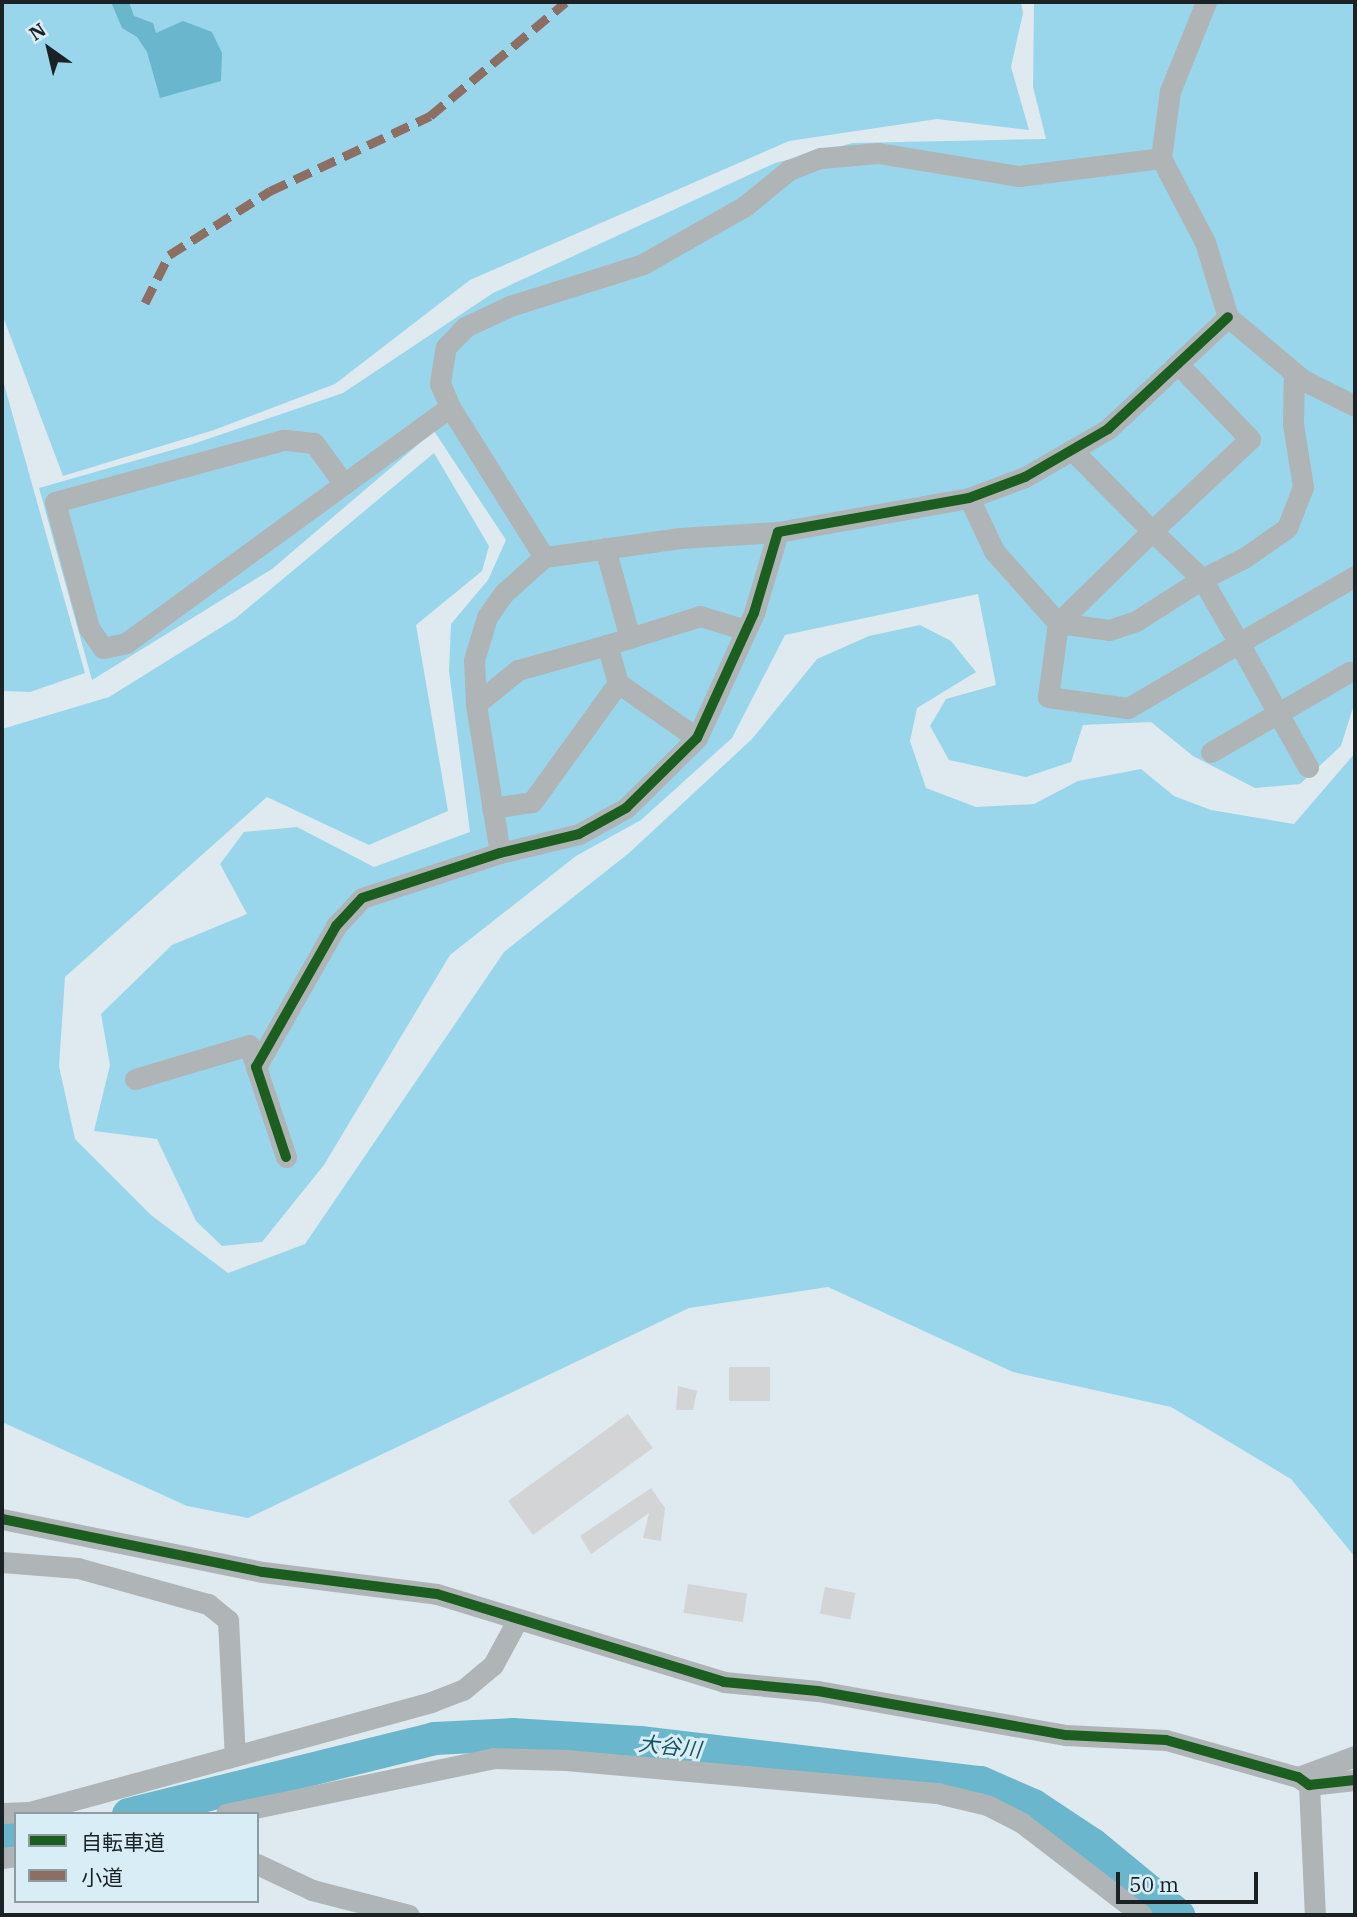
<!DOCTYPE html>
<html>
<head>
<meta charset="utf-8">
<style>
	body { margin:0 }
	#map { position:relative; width:1357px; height:1917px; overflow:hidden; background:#deeaef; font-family:"IBM Plex Serif","Noto Sans JP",serif }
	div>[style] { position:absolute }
	.green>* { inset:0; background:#9ad6eb }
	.water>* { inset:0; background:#69b6cd }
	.river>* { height:33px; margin:-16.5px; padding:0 16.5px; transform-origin:16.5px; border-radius:16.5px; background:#69b6cd }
	.building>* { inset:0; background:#d3d4d6; transform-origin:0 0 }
	.minor>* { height:21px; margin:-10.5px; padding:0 10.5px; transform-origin:10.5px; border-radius:10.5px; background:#afb4b6 }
	.quiet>* { height:9px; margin-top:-4.5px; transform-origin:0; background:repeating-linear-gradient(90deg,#8d6e63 0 18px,transparent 0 27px) }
	.cycleway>* { height:10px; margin:-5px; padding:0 5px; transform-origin:5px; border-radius:5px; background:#1b5e20 }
	span { translate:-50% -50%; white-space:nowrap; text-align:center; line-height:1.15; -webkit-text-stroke:6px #d8edf5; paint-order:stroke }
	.water-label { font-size:21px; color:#185162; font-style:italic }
	.frame { position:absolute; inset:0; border:4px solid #1a2225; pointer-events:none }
	.legend { position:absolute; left:14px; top:1812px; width:245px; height:91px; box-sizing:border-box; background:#d8edf5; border:2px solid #8c9ca2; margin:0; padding:9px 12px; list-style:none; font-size:21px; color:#1a2225 }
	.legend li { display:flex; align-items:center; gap:14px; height:35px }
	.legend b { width:35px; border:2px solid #8c9ca2 }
	.north { position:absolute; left:14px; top:14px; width:70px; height:70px; -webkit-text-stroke:5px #d8edf5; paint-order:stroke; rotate:326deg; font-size:19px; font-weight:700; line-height:28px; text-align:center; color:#1a2225 }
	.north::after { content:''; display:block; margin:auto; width:24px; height:32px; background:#1a2225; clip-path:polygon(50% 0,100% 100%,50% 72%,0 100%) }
	.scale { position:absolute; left:1116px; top:1872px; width:142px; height:32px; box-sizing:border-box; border:4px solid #1a2225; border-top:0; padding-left:9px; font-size:21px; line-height:24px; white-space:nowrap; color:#1a2225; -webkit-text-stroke:5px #d8edf5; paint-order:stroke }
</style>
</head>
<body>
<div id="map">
	<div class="green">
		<div style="clip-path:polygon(2px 2px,1021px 2px,1023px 13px,1011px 67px,1029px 130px,937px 119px,789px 141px,470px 280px,335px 384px,214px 430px,63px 476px,2px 314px)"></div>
		<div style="clip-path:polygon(1034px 2px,1355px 2px,1355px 701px,1341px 746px,1300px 784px,1255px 788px,1193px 756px,1151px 722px,1083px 725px,1071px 762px,1026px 777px,949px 760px,930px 726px,946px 699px,996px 685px,978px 594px,785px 635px,732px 738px,641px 820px,576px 856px,450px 955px,324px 1165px,262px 1242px,222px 1246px,196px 1221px,157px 1139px,94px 1131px,110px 1065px,101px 1014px,172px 945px,247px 914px,220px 864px,244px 832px,297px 827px,374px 867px,470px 832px,449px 671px,451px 624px,488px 580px,506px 540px,434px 431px,272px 569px,92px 680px,39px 488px,193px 444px,343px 393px,493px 293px,775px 163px,853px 143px,1046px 139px,1033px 87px)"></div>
		<div style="clip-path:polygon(2px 377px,85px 673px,30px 692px,2px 691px)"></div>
		<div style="clip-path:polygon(434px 453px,489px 546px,482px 571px,416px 625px,448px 811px,369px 845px,267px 797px,65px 977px,59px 1066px,75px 1139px,151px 1215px,228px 1273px,305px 1244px,504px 952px,629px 853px,752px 739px,817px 659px,869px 636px,920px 625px,951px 641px,976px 672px,917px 708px,910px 741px,926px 788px,976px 807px,1034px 804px,1078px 781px,1141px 769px,1174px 796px,1211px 810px,1294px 824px,1355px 753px,1355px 1557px,1291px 1479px,1171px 1407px,1013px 1372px,828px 1287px,689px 1308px,248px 1518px,187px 1506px,2px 1422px,2px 729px,109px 697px,236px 618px)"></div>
	</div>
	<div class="water">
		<div style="clip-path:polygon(111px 2px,129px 2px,134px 16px,153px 23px,156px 33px,183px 21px,212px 32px,222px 53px,221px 81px,160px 98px,147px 52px,137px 37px,122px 28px)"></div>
	</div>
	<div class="river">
		<div style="left:128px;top:1814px;width:315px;rotate:-13.9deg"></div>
		<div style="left:434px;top:1738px;width:78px;rotate:-2.9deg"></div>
		<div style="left:512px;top:1734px;width:127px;rotate:3.6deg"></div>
		<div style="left:639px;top:1742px;width:343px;rotate:6.7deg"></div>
		<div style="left:980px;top:1782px;width:58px;rotate:23.5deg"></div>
		<div style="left:1033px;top:1805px;width:71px;rotate:33.5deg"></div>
		<div style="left:1092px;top:1844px;width:112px;rotate:39.5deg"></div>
		<div style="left:2px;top:1838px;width:14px;rotate:-8deg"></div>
	</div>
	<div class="building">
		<div style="left:729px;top:1367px;width:41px;height:34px"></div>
		<div style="clip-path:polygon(678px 1386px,697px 1391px,693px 1410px,676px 1410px)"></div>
		<div style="left:628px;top:1414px;width:42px;height:148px;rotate:54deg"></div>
		<div style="clip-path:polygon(651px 1488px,665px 1508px,661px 1541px,643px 1538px,649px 1513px,591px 1554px,580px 1536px)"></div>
		<div style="left:688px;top:1584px;width:60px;height:29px;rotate:9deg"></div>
		<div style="left:825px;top:1587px;width:31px;height:27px;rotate:11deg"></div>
	</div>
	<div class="minor">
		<div style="left:1206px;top:2px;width:96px;rotate:112deg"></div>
		<div style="left:1170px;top:91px;width:68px;rotate:97.7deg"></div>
		<div style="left:1161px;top:158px;width:95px;rotate:62.4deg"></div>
		<div style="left:1205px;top:242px;width:78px;rotate:73deg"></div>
		<div style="left:1228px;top:317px;width:98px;rotate:40deg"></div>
		<div style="left:1303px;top:380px;width:58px;rotate:26.6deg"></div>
		<div style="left:1178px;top:364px;width:104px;rotate:46.2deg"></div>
		<div style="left:1250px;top:439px;width:134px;rotate:136.8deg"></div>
		<div style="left:1152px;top:531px;width:69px;rotate:43.8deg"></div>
		<div style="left:1202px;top:579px;width:74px;rotate:60deg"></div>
		<div style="left:1239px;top:643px;width:129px;rotate:149.6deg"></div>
		<div style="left:1128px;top:708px;width:81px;rotate:-172.2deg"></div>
		<div style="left:1048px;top:697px;width:75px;rotate:-82.3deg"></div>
		<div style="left:1058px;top:623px;width:51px;rotate:7.8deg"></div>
		<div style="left:1109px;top:630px;width:28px;rotate:-18deg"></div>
		<div style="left:1136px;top:621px;width:78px;rotate:-32.5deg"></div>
		<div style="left:1202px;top:579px;width:47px;rotate:-26.6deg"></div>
		<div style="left:1244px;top:558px;width:52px;rotate:-34.9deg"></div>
		<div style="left:1287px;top:528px;width:44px;rotate:-68.7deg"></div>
		<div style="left:1303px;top:487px;width:64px;rotate:-99deg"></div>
		<div style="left:1293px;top:424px;width:51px;rotate:-88.9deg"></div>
		<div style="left:344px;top:484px;width:51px;rotate:-126.2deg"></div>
		<div style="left:314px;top:443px;width:31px;rotate:-174deg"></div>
		<div style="left:283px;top:440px;width:236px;rotate:164.8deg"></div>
		<div style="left:55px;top:502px;width:131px;rotate:74.9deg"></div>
		<div style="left:89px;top:628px;width:24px;rotate:55deg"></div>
		<div style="left:103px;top:648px;width:24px;rotate:-12deg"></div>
		<div style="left:126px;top:643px;width:270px;rotate:-36.1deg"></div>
		<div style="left:344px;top:484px;width:131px;rotate:-36deg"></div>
		<div style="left:969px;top:498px;width:59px;rotate:64.7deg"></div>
		<div style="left:994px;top:551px;width:96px;rotate:48.4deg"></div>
		<div style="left:1058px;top:623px;width:132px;rotate:-44.4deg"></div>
		<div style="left:1152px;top:531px;width:114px;rotate:-134.6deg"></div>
		<div style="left:778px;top:532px;width:98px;rotate:176.5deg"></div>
		<div style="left:680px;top:538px;width:137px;rotate:172deg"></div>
		<div style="left:544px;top:557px;width:177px;rotate:-122.1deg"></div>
		<div style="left:450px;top:407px;width:26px;rotate:-113deg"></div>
		<div style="left:440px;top:383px;width:36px;rotate:-81deg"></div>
		<div style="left:446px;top:347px;width:28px;rotate:-46deg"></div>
		<div style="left:465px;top:327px;width:50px;rotate:-25deg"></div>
		<div style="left:510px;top:306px;width:139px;rotate:-17.5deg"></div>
		<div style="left:643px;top:264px;width:117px;rotate:-29.6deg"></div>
		<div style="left:745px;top:206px;width:57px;rotate:-39.3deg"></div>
		<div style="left:789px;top:170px;width:34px;rotate:-21deg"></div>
		<div style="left:821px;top:158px;width:57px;rotate:-5deg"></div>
		<div style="left:878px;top:153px;width:143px;rotate:9.3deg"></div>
		<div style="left:1019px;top:176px;width:143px;rotate:-7.2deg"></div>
		<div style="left:605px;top:548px;width:93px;rotate:74.5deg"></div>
		<div style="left:618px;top:683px;width:96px;rotate:34.8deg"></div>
		<div style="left:476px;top:704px;width:54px;rotate:-39deg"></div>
		<div style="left:518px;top:670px;width:92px;rotate:-15.7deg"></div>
		<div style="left:1211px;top:752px;width:160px;rotate:-30.1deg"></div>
		<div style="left:1308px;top:767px;width:142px;rotate:-119.1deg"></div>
		<div style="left:1239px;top:643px;width:134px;rotate:-30deg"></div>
		<div style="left:492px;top:808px;width:40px;rotate:-8.5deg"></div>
		<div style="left:532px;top:802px;width:147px;rotate:-54.1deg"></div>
		<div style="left:618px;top:683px;width:40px;rotate:-106deg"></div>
		<div style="left:607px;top:645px;width:97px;rotate:-17.3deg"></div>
		<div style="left:700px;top:616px;width:48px;rotate:16.9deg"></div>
		<div style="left:500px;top:853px;width:151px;rotate:-99.2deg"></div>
		<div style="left:476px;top:704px;width:44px;rotate:-92.6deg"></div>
		<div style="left:474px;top:660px;width:45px;rotate:-73.2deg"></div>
		<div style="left:487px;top:617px;width:29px;rotate:-55deg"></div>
		<div style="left:504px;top:593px;width:54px;rotate:-42deg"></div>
		<div style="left:135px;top:1079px;width:119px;rotate:-16.6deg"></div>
		<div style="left:249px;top:1045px;width:23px;rotate:72deg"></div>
		<div style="left:286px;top:1157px;width:95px;rotate:-108.4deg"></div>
		<div style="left:256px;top:1067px;width:162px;rotate:-60.4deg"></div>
		<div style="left:336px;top:926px;width:38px;rotate:-47deg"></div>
		<div style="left:362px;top:898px;width:145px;rotate:-18.1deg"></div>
		<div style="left:500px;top:853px;width:81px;rotate:-13.5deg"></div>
		<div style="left:579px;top:834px;width:54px;rotate:-29deg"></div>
		<div style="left:626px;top:808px;width:100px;rotate:-44.6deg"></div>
		<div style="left:697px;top:738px;width:137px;rotate:-65.5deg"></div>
		<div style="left:754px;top:613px;width:84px;rotate:-73.5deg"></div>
		<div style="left:778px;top:532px;width:194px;rotate:-10.1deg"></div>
		<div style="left:969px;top:498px;width:60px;rotate:-20.6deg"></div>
		<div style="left:1025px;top:477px;width:96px;rotate:-30deg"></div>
		<div style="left:1108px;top:429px;width:164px;rotate:-43deg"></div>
		<div style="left:2px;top:1519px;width:266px;rotate:11.5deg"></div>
		<div style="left:263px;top:1572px;width:175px;rotate:7.2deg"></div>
		<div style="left:437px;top:1594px;width:300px;rotate:17deg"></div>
		<div style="left:724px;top:1682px;width:94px;rotate:5.5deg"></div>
		<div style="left:818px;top:1691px;width:252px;rotate:10.1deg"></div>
		<div style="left:1066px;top:1735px;width:100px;rotate:2.9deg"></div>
		<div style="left:1166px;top:1740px;width:137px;rotate:15.7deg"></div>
		<div style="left:1298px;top:1777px;width:14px;rotate:36deg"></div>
		<div style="left:1309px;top:1785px;width:46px;rotate:-6.2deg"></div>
		<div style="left:2px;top:1562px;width:76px;rotate:4.5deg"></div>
		<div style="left:78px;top:1568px;width:135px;rotate:15.5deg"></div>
		<div style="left:208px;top:1604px;width:26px;rotate:39deg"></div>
		<div style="left:228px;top:1620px;width:136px;rotate:87.1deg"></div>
		<div style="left:1298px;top:1777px;width:61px;rotate:-20.2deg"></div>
		<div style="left:1309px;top:1785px;width:130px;rotate:87.4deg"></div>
		<div style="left:2px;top:1813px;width:28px;rotate:-2deg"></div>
		<div style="left:30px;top:1812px;width:416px;rotate:-15.3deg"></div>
		<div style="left:431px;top:1702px;width:34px;rotate:-21deg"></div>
		<div style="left:463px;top:1690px;width:39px;rotate:-40deg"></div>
		<div style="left:493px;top:1665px;width:52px;rotate:-61.5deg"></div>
		<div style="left:226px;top:1814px;width:273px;rotate:-11.8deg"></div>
		<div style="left:493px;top:1758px;width:73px;rotate:1.6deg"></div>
		<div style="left:566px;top:1760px;width:372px;rotate:5.1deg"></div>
		<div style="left:937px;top:1793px;width:51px;rotate:13.5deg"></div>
		<div style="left:987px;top:1805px;width:39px;rotate:27deg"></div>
		<div style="left:1022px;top:1823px;width:151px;rotate:37.5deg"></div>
		<div style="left:2px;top:1858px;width:14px;rotate:-8deg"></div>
		<div style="left:257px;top:1864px;width:61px;rotate:25.3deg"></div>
		<div style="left:312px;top:1890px;width:100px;rotate:14.5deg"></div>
	</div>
	<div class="quiet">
		<div style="left:145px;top:303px;width:54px;rotate:-63.4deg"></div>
		<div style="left:169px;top:255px;width:120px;rotate:-32.4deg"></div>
		<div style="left:270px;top:191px;width:177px;rotate:-25.1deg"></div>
		<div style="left:430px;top:116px;width:177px;rotate:-40deg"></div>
	</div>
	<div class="cycleway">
		<div style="left:286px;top:1157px;width:95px;rotate:-108.4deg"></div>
		<div style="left:256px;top:1067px;width:162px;rotate:-60.4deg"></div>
		<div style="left:336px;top:926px;width:38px;rotate:-47deg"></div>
		<div style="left:362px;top:898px;width:145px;rotate:-18.1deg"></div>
		<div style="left:500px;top:853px;width:81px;rotate:-13.5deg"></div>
		<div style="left:579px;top:834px;width:54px;rotate:-29deg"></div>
		<div style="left:626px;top:808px;width:100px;rotate:-44.6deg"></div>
		<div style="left:697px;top:738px;width:137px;rotate:-65.5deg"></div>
		<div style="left:754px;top:613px;width:84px;rotate:-73.5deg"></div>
		<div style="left:778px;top:532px;width:194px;rotate:-10.1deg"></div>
		<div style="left:969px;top:498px;width:60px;rotate:-20.6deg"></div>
		<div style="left:1025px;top:477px;width:96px;rotate:-30deg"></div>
		<div style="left:1108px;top:429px;width:164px;rotate:-43deg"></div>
		<div style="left:2px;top:1519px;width:266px;rotate:11.5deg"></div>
		<div style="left:263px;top:1572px;width:175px;rotate:7.2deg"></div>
		<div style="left:437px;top:1594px;width:300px;rotate:17deg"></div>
		<div style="left:724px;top:1682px;width:94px;rotate:5.5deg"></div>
		<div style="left:818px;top:1691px;width:252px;rotate:10.1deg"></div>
		<div style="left:1066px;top:1735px;width:100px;rotate:2.9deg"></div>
		<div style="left:1166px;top:1740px;width:137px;rotate:15.7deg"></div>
		<div style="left:1298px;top:1777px;width:14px;rotate:36deg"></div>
		<div style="left:1309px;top:1785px;width:46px;rotate:-6.2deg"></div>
	</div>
	<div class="water-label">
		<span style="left:670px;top:1746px;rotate:6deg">大谷川</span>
	</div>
	<div class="frame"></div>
	<ul class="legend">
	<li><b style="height:9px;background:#1b5e20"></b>自転車道</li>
	<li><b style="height:9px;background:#8d6e63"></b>小道</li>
	</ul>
	<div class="north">N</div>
	<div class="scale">50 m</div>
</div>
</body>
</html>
